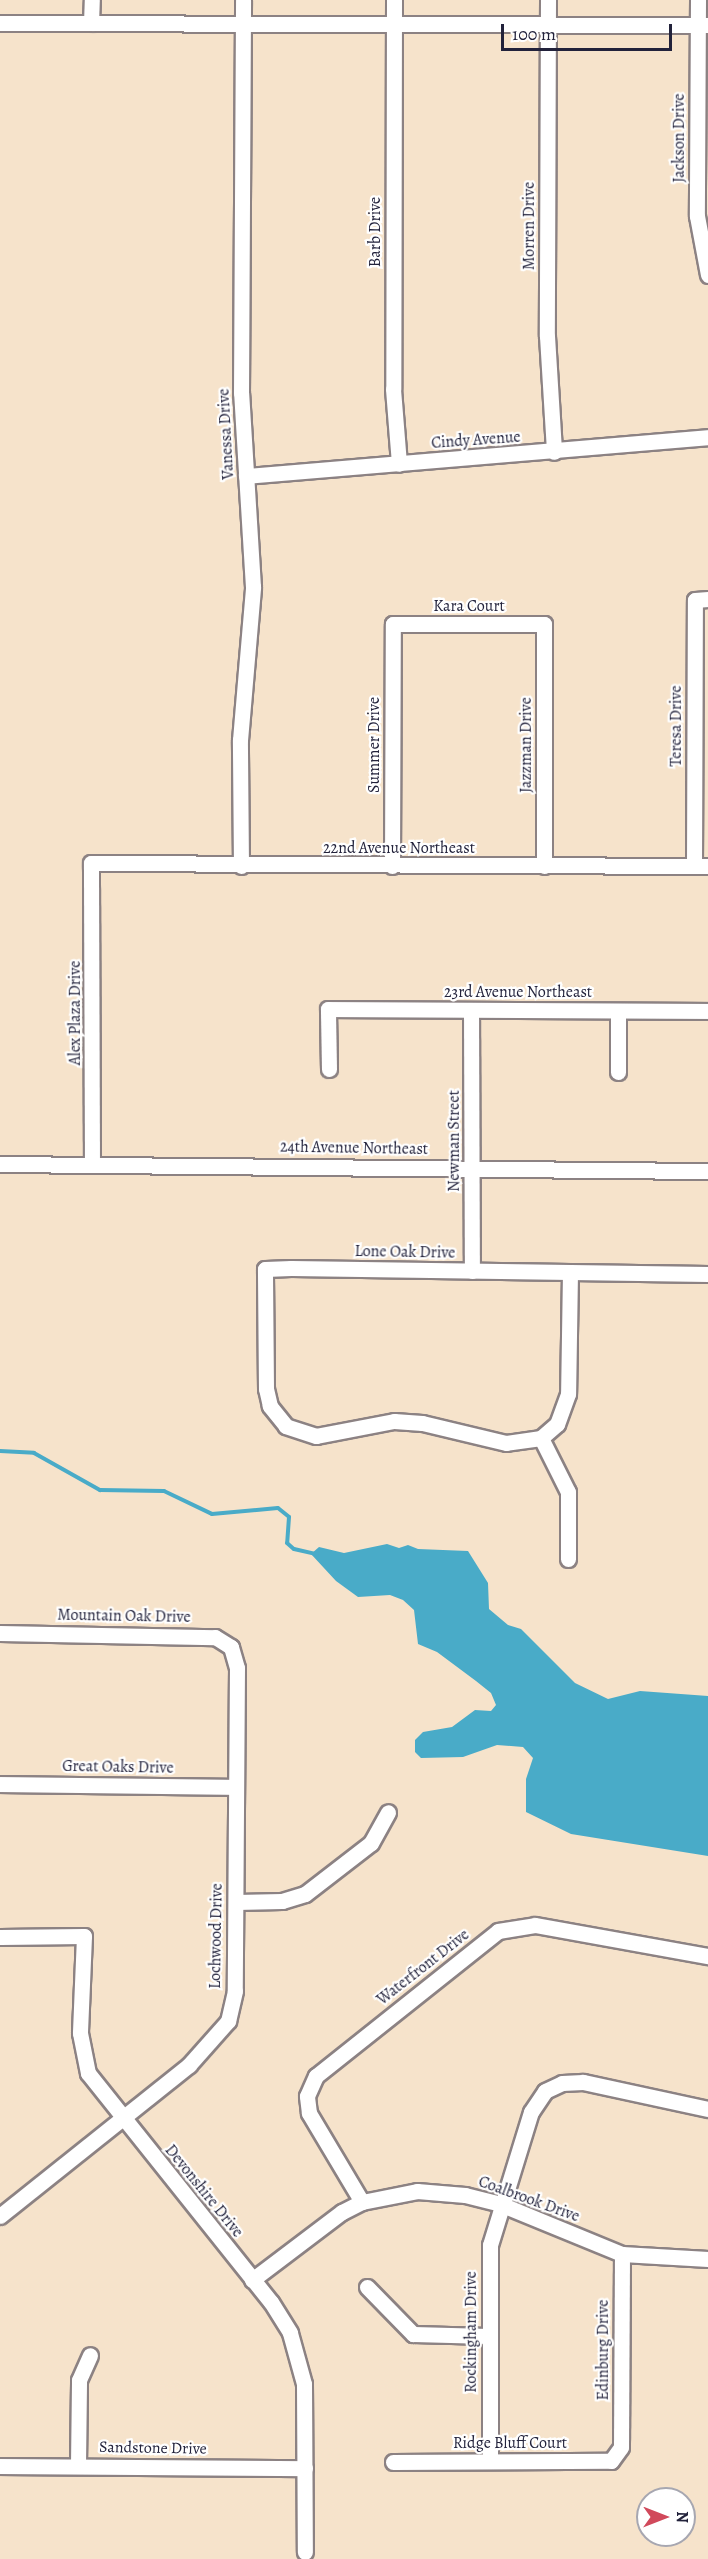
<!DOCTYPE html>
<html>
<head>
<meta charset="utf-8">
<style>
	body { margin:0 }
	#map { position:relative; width:708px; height:2559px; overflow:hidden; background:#f6e3cb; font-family:Alegreya,serif }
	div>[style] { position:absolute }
	.water>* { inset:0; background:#49abc8 }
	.stream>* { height:4px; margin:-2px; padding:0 2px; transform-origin:2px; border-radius:2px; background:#49abc8 }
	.roads { filter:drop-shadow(2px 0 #8c8283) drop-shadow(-2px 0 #8c8283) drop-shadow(0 2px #8c8283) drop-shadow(0 -2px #8c8283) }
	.minor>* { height:15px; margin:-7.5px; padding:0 7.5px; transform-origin:7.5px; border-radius:7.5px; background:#fff }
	span { translate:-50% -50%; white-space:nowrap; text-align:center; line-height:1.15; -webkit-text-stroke:4.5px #fff; paint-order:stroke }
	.street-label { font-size:16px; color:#22223b }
	.north { position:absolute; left:636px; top:2487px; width:60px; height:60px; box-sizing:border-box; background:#fff; border:2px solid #a7a7b1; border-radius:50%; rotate:90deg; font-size:16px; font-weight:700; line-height:24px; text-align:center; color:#22223b }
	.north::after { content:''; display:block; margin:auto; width:21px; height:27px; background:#d1495b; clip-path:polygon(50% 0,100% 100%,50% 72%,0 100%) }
	.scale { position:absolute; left:501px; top:24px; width:171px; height:27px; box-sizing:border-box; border:3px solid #22223b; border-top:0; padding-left:8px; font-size:18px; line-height:21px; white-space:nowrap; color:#22223b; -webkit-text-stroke:4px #fff; paint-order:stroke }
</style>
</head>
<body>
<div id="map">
	<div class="water">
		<div style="clip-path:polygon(387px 1544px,399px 1548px,408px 1545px,418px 1549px,468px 1551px,488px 1583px,489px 1609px,508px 1625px,521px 1629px,575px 1683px,608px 1699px,640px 1691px,708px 1696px,708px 1856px,571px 1834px,526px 1812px,526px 1779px,533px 1758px,523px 1747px,497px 1745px,463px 1757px,421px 1758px,415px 1752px,415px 1740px,423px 1732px,452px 1727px,475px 1710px,491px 1711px,496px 1705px,491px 1693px,476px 1681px,437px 1652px,418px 1644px,414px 1610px,403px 1600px,390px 1595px,358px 1597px,336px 1581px,311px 1554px,319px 1547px,344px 1553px)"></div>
	</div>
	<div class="stream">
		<div style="left:0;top:1451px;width:34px;rotate:3deg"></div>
		<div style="left:34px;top:1453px;width:76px;rotate:29.3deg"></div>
		<div style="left:100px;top:1490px;width:64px;rotate:0.9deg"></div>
		<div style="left:164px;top:1491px;width:53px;rotate:25.6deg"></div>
		<div style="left:212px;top:1514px;width:66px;rotate:-5.2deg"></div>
		<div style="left:278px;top:1508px;width:14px;rotate:39deg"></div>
		<div style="left:289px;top:1517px;width:26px;rotate:94deg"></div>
		<div style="left:287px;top:1543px;width:9px;rotate:41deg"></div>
		<div style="left:294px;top:1549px;width:23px;rotate:13deg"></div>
	</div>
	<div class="roads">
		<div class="minor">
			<div style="left:394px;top:0;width:389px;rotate:90.1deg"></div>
			<div style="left:393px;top:389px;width:75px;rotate:85.4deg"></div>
			<div style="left:548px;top:0;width:336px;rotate:90.2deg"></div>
			<div style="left:547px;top:336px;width:116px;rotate:86.5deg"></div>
			<div style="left:698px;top:0;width:216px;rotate:90.3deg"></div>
			<div style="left:697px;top:216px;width:60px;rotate:79.4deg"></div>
			<div style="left:0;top:23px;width:708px;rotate:0.16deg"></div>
			<div style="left:91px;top:23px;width:23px;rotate:-88deg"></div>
			<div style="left:246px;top:476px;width:464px;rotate:-4.8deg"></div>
			<div style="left:241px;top:866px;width:126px;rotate:-90.5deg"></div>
			<div style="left:240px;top:740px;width:154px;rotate:-85.1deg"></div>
			<div style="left:253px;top:587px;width:194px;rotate:-93.5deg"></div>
			<div style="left:241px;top:393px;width:393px;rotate:-89.7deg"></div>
			<div style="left:392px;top:866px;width:242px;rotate:-89.8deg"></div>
			<div style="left:393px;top:624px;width:151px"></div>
			<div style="left:544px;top:624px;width:242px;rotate:90deg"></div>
			<div style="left:694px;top:866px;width:266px;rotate:-89.8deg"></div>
			<div style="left:695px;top:600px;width:13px;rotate:-4deg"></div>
			<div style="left:471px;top:1010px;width:261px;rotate:89.8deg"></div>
			<div style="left:618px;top:1011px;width:61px;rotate:90deg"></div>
			<div style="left:329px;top:1069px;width:60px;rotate:-91deg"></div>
			<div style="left:328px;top:1009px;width:380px;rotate:0.3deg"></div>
			<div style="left:0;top:1164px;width:708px;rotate:0.57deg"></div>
			<div style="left:92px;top:1164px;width:301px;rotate:-90.2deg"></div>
			<div style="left:91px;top:863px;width:617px;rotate:0.28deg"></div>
			<div style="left:570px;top:1272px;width:122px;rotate:90.9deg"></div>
			<div style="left:568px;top:1394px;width:32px;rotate:110deg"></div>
			<div style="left:557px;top:1424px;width:21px;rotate:139deg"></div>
			<div style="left:541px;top:1438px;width:35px;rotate:172deg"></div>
			<div style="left:506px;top:1443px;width:86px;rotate:-166.6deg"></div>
			<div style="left:422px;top:1423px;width:28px;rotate:-176deg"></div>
			<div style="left:394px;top:1421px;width:79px;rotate:169.1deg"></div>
			<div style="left:316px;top:1436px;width:32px;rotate:-162deg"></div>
			<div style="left:286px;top:1426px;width:26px;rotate:-129deg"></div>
			<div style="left:270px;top:1406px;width:17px;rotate:-103deg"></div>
			<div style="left:266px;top:1389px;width:120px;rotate:-90.5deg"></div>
			<div style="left:265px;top:1269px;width:26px;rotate:-2deg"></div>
			<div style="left:291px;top:1268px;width:279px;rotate:0.8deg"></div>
			<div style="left:570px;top:1272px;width:138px;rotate:0.8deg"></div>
			<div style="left:541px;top:1438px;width:60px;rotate:63.4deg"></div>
			<div style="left:568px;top:1492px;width:67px;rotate:90deg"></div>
			<div style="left:0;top:1633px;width:215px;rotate:1.1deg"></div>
			<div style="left:215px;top:1637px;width:19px;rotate:32deg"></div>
			<div style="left:231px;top:1647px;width:22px;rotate:74deg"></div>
			<div style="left:237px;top:1668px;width:323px;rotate:90.4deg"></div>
			<div style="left:235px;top:1991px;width:31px;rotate:103deg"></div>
			<div style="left:228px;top:2021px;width:59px;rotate:131.6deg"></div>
			<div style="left:189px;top:2065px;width:242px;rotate:141.4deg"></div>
			<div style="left:0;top:1784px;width:236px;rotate:0.7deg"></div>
			<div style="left:236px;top:1902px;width:46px;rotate:-1.2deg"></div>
			<div style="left:282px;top:1901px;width:24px;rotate:-17deg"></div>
			<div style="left:305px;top:1894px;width:83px;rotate:-37.7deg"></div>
			<div style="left:371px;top:1843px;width:35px;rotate:-61deg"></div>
			<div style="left:0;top:1937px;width:84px;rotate:-0.7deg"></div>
			<div style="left:84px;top:1936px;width:97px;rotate:92.4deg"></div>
			<div style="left:80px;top:2033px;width:41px;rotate:78.7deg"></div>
			<div style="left:88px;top:2073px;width:293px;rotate:51.4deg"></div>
			<div style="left:271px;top:2302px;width:36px;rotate:58deg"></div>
			<div style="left:290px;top:2333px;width:53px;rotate:74.6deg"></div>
			<div style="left:304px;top:2384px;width:168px;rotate:89.7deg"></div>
			<div style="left:362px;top:2202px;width:104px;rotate:-120.8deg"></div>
			<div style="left:309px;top:2113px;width:17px;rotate:-97deg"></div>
			<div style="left:307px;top:2096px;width:22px;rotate:-66deg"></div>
			<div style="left:316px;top:2076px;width:233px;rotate:-38.5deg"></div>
			<div style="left:498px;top:1931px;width:37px;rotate:-9deg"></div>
			<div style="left:535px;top:1925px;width:176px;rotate:10.2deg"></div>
			<div style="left:252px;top:2280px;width:113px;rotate:-37.1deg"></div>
			<div style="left:342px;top:2212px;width:22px;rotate:-27deg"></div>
			<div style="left:362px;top:2202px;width:56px;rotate:-11.3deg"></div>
			<div style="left:417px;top:2191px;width:48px;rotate:4.8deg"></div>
			<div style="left:465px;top:2195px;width:36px;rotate:14deg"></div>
			<div style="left:500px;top:2204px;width:132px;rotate:22.3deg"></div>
			<div style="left:622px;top:2254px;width:86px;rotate:3.3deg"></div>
			<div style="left:367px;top:2287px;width:66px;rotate:45.6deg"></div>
			<div style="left:413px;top:2334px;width:75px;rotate:1.5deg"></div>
			<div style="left:490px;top:2461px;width:216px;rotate:-90deg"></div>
			<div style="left:490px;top:2245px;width:139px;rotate:-72.9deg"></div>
			<div style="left:531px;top:2112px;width:25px;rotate:-56deg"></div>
			<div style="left:545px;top:2091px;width:19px;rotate:-25deg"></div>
			<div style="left:562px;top:2083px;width:21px;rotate:-3deg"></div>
			<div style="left:583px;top:2082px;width:128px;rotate:12.2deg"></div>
			<div style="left:393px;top:2462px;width:218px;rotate:-0.3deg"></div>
			<div style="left:611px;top:2461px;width:17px;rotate:-54deg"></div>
			<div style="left:621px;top:2447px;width:193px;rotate:-89.7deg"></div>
			<div style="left:78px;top:2465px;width:85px;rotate:-89.3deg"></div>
			<div style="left:79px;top:2380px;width:27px;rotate:-66deg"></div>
			<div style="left:0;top:2466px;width:305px;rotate:0.4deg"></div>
		</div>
	</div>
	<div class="street-label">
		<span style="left:679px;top:138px;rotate:-90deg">Jackson Drive</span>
		<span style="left:529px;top:226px;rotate:-90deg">Morren Drive</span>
		<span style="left:375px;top:232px;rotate:-90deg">Barb Drive</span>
		<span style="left:226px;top:434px;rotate:-93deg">Vanessa Drive</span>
		<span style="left:476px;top:440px;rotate:-4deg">Cindy Avenue</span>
		<span style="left:469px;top:606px">Kara Court</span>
		<span style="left:676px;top:726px;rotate:-90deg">Teresa Drive</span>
		<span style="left:374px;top:745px;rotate:-90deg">Summer Drive</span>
		<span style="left:526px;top:745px;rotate:-90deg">Jazzman Drive</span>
		<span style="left:399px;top:848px">22nd Avenue Northeast</span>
		<span style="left:518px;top:992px">23rd Avenue Northeast</span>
		<span style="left:75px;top:1013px;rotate:-90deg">Alex Plaza Drive</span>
		<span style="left:454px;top:1141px;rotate:-90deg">Newman Street</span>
		<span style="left:354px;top:1148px;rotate:1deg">24th Avenue Northeast</span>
		<span style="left:405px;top:1252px;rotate:1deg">Lone Oak Drive</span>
		<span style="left:124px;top:1616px;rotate:1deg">Mountain Oak Drive</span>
		<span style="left:118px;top:1767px;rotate:1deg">Great Oaks Drive</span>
		<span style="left:216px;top:1936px;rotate:-89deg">Lochwood Drive</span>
		<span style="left:423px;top:1967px;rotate:-38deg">Waterfront Drive</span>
		<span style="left:204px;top:2191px;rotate:51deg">Devonshire Drive</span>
		<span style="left:529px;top:2199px;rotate:20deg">Coalbrook Drive</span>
		<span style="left:471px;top:2332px;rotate:-90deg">Rockingham Drive</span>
		<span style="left:603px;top:2350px;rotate:-90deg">Edinburg Drive</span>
		<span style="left:510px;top:2443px">Ridge Bluff Court</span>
		<span style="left:153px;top:2448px;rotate:1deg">Sandstone Drive</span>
	</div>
	<div class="north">N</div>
	<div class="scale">100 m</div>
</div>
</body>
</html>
